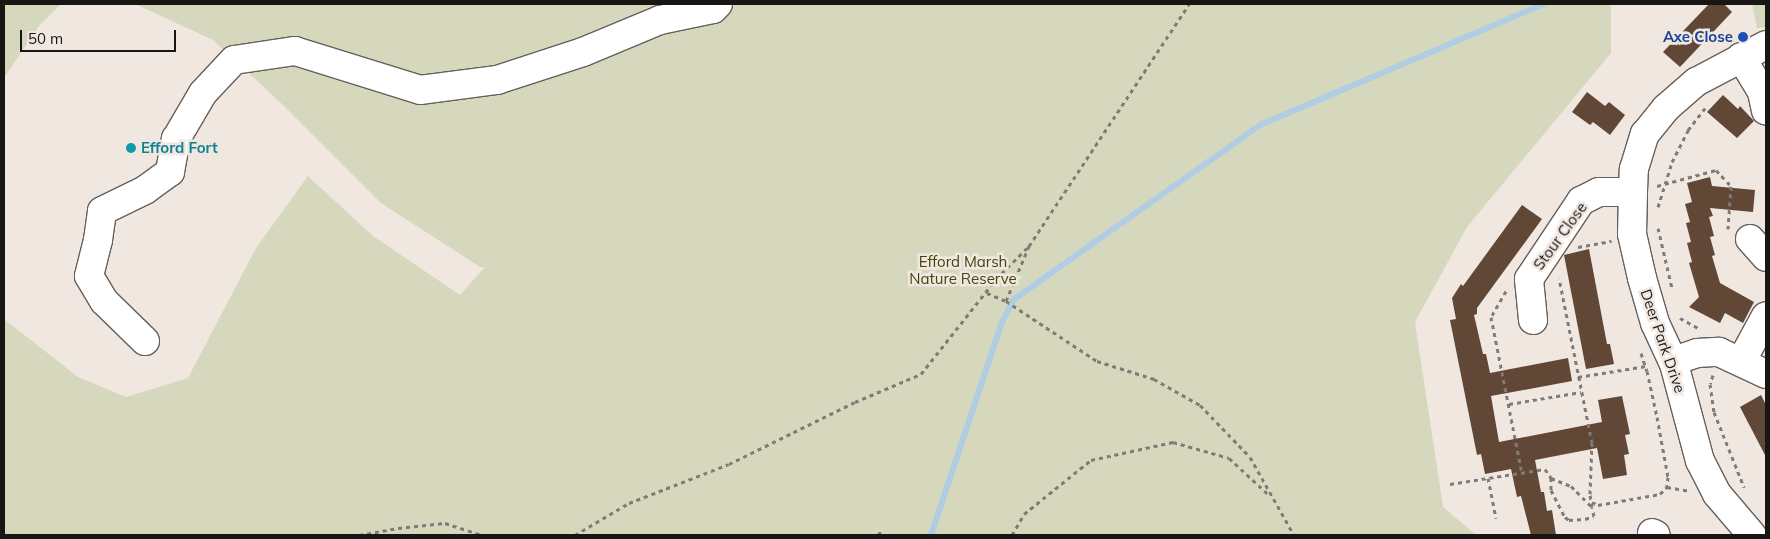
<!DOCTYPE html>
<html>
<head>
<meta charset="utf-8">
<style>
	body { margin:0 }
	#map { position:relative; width:1770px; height:539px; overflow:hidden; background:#f1e7e1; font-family:Mulish,sans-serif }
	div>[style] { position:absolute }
	.green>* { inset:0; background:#d6d8be }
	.stream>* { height:6px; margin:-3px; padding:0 3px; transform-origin:3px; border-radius:3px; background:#b0cde4 }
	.building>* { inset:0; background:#614735 }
	.path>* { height:3px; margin-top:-1.5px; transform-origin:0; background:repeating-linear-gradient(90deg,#817b77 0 4px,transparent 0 8px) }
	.roads { filter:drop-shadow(1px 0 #675f59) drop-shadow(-1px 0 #675f59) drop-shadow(0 1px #675f59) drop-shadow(0 -1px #675f59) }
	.minor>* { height:28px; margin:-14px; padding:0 14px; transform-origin:14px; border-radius:14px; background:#fff }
	.dots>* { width:14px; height:14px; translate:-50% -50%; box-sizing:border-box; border:2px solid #f1e7e1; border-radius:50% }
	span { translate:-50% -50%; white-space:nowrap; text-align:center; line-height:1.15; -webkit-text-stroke:5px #f1e7e1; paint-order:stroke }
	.transit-label { font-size:15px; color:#164399; font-weight:700 }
	.right { translate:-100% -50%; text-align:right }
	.culture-label { font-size:15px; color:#0d838f; font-weight:700 }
	.left { translate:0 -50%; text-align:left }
	.street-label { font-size:15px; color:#181513 }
	.park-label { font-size:15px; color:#43450c }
	.frame { position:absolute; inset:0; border:5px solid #181513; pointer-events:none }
	.scale { position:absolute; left:20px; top:30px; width:156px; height:22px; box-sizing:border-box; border:2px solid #181513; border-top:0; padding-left:6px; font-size:15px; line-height:18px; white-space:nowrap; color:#181513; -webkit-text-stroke:4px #f1e7e1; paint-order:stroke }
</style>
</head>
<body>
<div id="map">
	<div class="green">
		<div style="clip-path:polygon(4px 4px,61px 4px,39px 26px,4px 78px)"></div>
		<div style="clip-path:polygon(135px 4px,710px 4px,717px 17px,734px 4px,1611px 4px,1611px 53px,1467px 227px,1415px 322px,1443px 507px,1476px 535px,4px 535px,4px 319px,78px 377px,126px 397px,188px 378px,256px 248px,308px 176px,373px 236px,460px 295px,485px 267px,480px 267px,381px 203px,284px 106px,213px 40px)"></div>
		<div style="clip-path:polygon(1752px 4px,1766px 4px,1766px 27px,1757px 28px)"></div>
	</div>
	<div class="stream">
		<div style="left:931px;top:535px;width:219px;rotate:-71.6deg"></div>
		<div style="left:1000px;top:327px;width:30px;rotate:-64deg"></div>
		<div style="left:1013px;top:300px;width:303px;rotate:-35.3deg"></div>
		<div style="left:1260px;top:125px;width:309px;rotate:-23.1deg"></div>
	</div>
	<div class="building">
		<div style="clip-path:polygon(1709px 4px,1724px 4px,1732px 12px,1680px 67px,1663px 52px)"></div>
		<div style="clip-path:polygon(1587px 92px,1605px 106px,1609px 102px,1625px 115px,1610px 135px,1593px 122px,1590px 125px,1572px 112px)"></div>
		<div style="clip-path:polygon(1723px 95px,1738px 109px,1740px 106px,1754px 121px,1737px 138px,1707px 112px)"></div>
		<div style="clip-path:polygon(1710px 177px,1712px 186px,1755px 190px,1753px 212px,1710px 208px,1713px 216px,1709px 217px,1714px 236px,1710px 237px,1715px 255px,1712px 256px,1720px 283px,1754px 302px,1743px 323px,1725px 313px,1720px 323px,1689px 307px,1699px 297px,1689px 263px,1692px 262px,1687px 243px,1691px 242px,1686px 223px,1690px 222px,1685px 204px,1692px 202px,1687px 183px)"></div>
		<div style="clip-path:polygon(1522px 205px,1542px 219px,1477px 308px,1477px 314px,1474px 315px,1483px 354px,1486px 354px,1490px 373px,1568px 358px,1572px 381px,1491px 396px,1499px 442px,1602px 422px,1598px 400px,1622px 396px,1630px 434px,1625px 435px,1629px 454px,1624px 455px,1627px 475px,1603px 479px,1597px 448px,1535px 460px,1541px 492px,1544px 492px,1547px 511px,1552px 510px,1556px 535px,1531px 535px,1521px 496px,1517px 497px,1511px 469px,1485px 474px,1481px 454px,1477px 455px,1450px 320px,1456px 319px,1452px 298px,1461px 284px,1463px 286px)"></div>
		<div style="clip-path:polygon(1589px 249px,1607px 344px,1610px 344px,1614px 364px,1586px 369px,1564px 255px)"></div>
		<div style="clip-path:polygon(1761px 395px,1766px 405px,1766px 457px,1740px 407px)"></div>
	</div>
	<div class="path">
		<div style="left:1657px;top:186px;width:61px;rotate:-15.2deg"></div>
		<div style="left:1716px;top:170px;width:22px;rotate:47deg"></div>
		<div style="left:1731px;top:186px;width:43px;rotate:94deg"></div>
		<div style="left:1658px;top:207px;width:47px;rotate:-72.7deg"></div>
		<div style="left:1672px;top:162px;width:36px;rotate:-63deg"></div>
		<div style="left:1688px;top:130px;width:28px;rotate:-52deg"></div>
		<div style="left:1658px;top:228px;width:62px;rotate:76.9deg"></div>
		<div style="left:1578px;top:247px;width:34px;rotate:-10deg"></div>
		<div style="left:1506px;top:291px;width:30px;rotate:120deg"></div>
		<div style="left:1491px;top:317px;width:159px;rotate:78.8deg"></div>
		<div style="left:987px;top:293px;width:21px;rotate:23deg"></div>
		<div style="left:1006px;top:301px;width:109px;rotate:33.4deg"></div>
		<div style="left:1097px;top:361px;width:60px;rotate:17.5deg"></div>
		<div style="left:1154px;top:379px;width:53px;rotate:29.5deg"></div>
		<div style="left:1200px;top:405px;width:72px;rotate:46.1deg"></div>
		<div style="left:1250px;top:457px;width:90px;rotate:60.6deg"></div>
		<div style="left:1006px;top:301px;width:60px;rotate:-67.3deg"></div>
		<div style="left:1029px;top:246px;width:290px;rotate:-56.5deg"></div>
		<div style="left:1680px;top:318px;width:21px;rotate:29deg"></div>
		<div style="left:1641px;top:353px;width:19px;rotate:72deg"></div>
		<div style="left:1647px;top:371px;width:47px;rotate:77.7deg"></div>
		<div style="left:1657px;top:417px;width:61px;rotate:79.6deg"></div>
		<div style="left:1668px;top:477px;width:10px;rotate:96deg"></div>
		<div style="left:1713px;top:375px;width:9px;rotate:108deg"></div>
		<div style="left:1710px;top:384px;width:28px;rotate:82deg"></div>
		<div style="left:1714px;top:412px;width:81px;rotate:68.2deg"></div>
		<div style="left:1578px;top:377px;width:69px;rotate:-9.2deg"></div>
		<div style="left:1509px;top:404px;width:73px;rotate:-9.5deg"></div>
		<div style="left:1488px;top:478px;width:41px;rotate:78.7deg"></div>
		<div style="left:1551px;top:478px;width:12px;rotate:90deg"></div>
		<div style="left:1551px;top:490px;width:30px;rotate:63deg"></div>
		<div style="left:1565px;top:517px;width:5px;rotate:37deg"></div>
		<div style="left:1569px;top:520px;width:16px;rotate:-4deg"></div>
		<div style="left:1585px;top:519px;width:9px;rotate:-18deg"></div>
		<div style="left:1594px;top:516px;width:9px;rotate:-103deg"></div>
		<div style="left:1450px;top:484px;width:96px;rotate:-9deg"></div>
		<div style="left:1545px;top:469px;width:11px;rotate:56deg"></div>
		<div style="left:1551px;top:478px;width:22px;rotate:22deg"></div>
		<div style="left:1571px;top:486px;width:30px;rotate:45deg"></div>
		<div style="left:1592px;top:507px;width:13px;rotate:-99deg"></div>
		<div style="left:1590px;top:494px;width:51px;rotate:-87.8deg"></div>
		<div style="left:1592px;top:443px;width:168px;rotate:-101.3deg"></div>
		<div style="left:1592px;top:502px;width:7px;rotate:27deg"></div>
		<div style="left:1598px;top:505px;width:63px;rotate:-10.1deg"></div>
		<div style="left:1660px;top:494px;width:10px;rotate:-45deg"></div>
		<div style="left:1667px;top:487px;width:22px;rotate:10deg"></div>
		<div style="left:359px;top:535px;width:40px;rotate:-10deg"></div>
		<div style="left:398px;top:528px;width:47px;rotate:-6.1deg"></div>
		<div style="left:445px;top:523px;width:40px;rotate:18deg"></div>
		<div style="left:575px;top:535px;width:63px;rotate:-30.7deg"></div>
		<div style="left:629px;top:503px;width:107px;rotate:-21.3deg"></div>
		<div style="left:729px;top:464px;width:140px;rotate:-26.2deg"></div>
		<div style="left:855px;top:402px;width:72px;rotate:-23deg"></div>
		<div style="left:921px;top:374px;width:121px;rotate:-51.7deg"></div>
		<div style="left:996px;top:279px;width:47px;rotate:-45deg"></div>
		<div style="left:878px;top:535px;width:6px;rotate:-51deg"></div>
		<div style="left:1012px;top:535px;width:24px;rotate:-60deg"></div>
		<div style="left:1024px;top:514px;width:86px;rotate:-38.9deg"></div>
		<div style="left:1091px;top:460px;width:84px;rotate:-12.4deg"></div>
		<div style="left:1173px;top:442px;width:58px;rotate:15.9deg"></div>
		<div style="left:1229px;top:458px;width:54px;rotate:42.8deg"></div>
	</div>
	<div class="roads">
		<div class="minor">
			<div style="left:1741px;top:57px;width:41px;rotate:59deg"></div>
			<div style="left:1762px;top:92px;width:19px;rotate:78deg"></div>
			<div style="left:1750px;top:239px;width:24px;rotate:48deg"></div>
			<div style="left:1533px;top:320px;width:41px;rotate:-95.6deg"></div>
			<div style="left:1529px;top:279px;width:94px;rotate:-56.3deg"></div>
			<div style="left:1581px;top:201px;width:20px;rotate:-27deg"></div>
			<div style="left:1599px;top:192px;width:34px"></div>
			<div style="left:145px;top:341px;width:57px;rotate:-135.7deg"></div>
			<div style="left:104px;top:301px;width:29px;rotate:-121deg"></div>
			<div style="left:89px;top:276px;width:37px;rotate:-76deg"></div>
			<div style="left:98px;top:240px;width:29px;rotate:-82deg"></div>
			<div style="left:102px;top:211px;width:48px;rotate:-26deg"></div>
			<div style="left:145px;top:190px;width:31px;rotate:-36deg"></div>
			<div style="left:170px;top:172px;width:34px;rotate:-80deg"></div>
			<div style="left:176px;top:139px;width:53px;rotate:-59.6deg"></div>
			<div style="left:203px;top:93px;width:45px;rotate:-46.8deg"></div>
			<div style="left:234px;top:60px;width:62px;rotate:-8.4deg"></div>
			<div style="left:295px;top:51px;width:131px;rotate:17.3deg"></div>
			<div style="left:420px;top:90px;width:78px;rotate:-7.4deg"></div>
			<div style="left:497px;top:80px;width:90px;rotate:-18deg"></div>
			<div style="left:583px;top:52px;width:83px;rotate:-22.6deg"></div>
			<div style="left:660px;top:20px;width:54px;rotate:-11.7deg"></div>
			<div style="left:713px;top:9px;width:7px;rotate:-45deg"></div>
			<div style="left:1673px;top:361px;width:25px;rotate:-18deg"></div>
			<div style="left:1697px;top:353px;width:22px;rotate:-3deg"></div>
			<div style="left:1719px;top:352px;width:52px;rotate:25.1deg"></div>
			<div style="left:1741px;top:362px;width:52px;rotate:-61.5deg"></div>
			<div style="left:1652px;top:533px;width:4px;rotate:27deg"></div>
			<div style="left:1752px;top:535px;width:54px;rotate:-130.5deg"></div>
			<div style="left:1717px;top:494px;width:37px;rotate:-117deg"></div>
			<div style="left:1700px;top:461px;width:100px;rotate:-105deg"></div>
			<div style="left:1674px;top:364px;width:45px;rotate:-114.9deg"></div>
			<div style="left:1655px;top:323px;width:47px;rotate:-106.1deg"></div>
			<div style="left:1642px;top:278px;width:45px;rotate:-102.8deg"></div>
			<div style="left:1632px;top:234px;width:42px;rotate:-88.6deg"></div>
			<div style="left:1633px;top:192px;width:23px;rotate:-88deg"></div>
			<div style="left:1634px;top:169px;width:37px;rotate:-73deg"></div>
			<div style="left:1645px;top:134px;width:33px;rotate:-51deg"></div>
			<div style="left:1666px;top:108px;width:40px;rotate:-41deg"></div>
			<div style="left:1696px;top:82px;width:79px;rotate:-27.9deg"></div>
		</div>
	</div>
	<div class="dots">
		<div style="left:1743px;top:37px;background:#1a4fb4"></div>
		<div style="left:131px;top:148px;background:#0f9aa8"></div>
	</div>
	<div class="transit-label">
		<span class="right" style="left:1733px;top:37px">Axe Close</span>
	</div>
	<div class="culture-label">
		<span class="left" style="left:141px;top:148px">Efford Fort</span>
	</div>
	<div class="street-label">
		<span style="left:1560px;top:236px;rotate:-54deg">Stour Close</span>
		<span style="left:1663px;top:341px;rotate:71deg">Deer Park Drive</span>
	</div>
	<div class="park-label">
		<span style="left:963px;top:270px">Efford Marsh<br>Nature Reserve</span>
	</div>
	<div class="frame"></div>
	<div class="scale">50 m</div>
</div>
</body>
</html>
